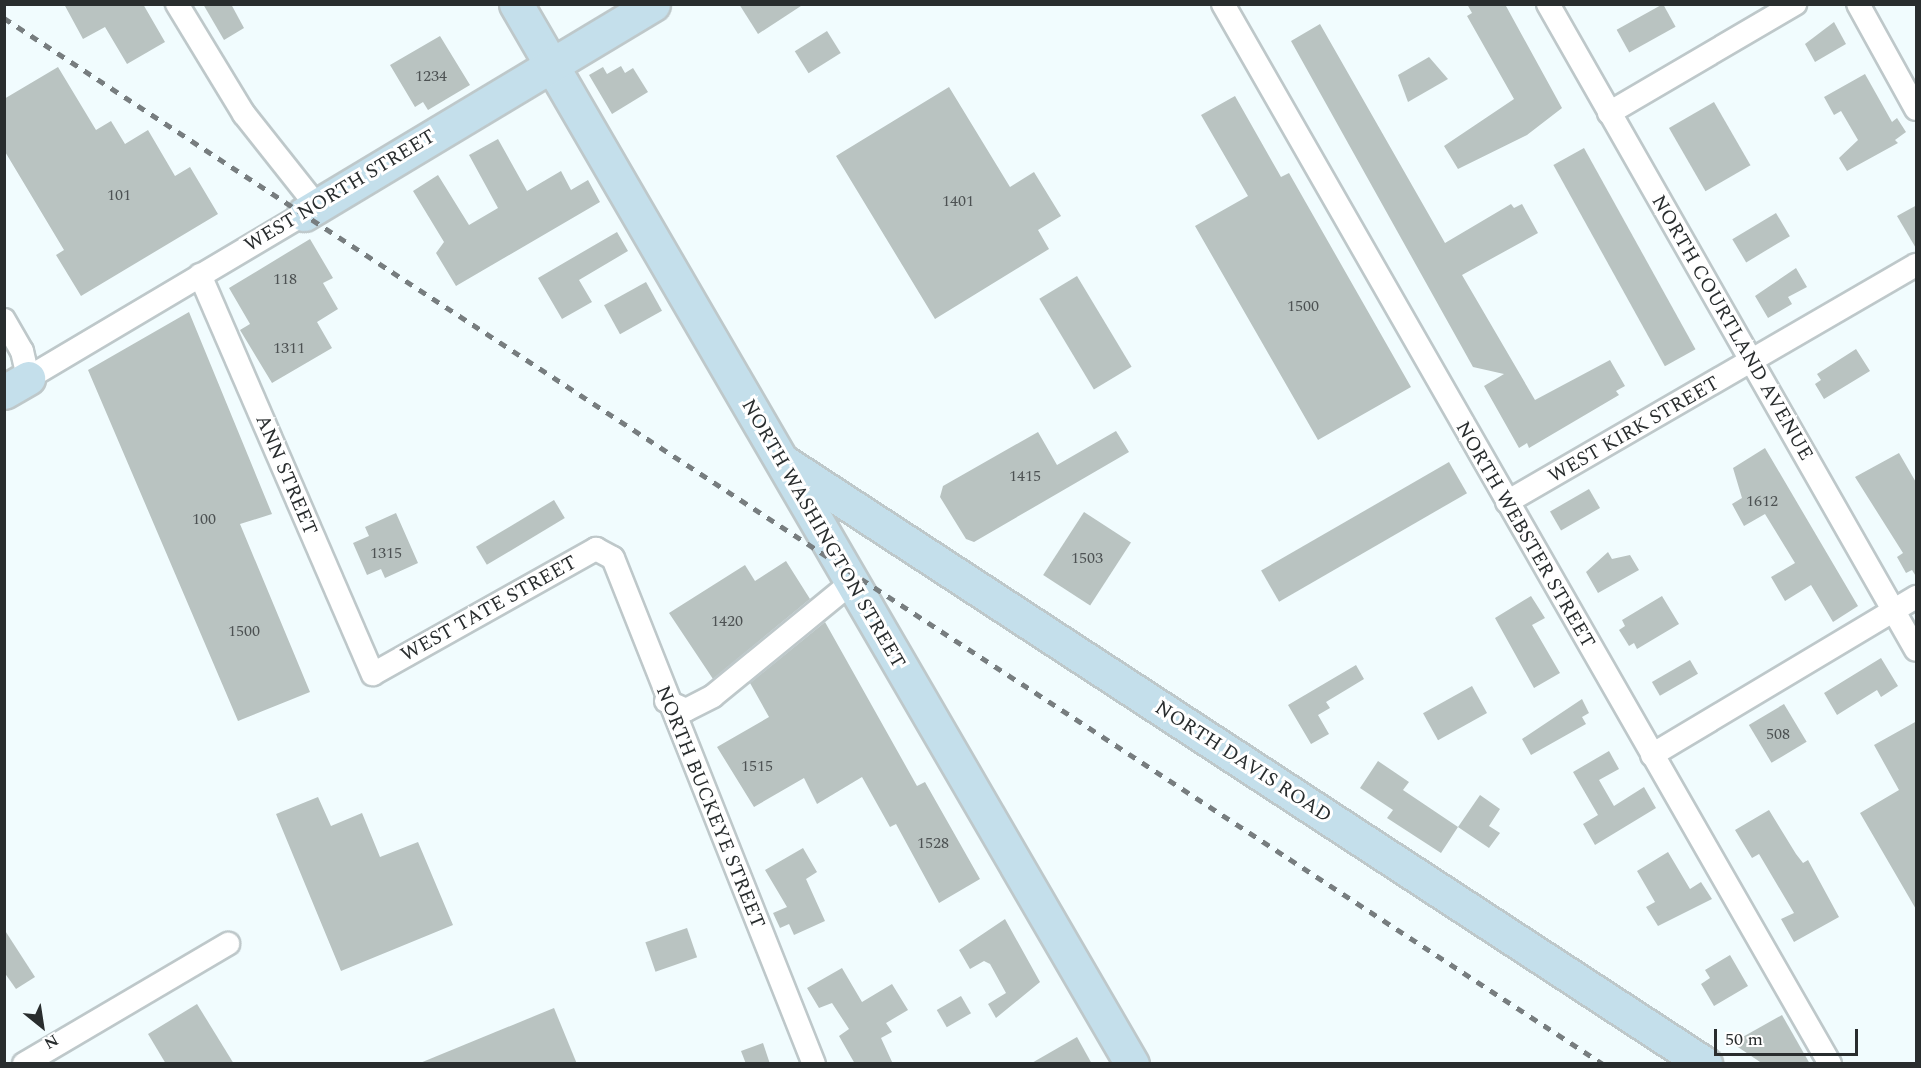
<!DOCTYPE html>
<html>
<head>
<meta charset="utf-8">
<style>
	body { margin:0 }
	#map { position:relative; width:1921px; height:1068px; overflow:hidden; background:#f1fcfe; font-family:Spectral,serif }
	div>[style] { position:absolute }
	.building>* { inset:0; background:#b9c3c1; transform-origin:0 0 }
	.roads { filter:drop-shadow(2px 0 #bec8ca) drop-shadow(-2px 0 #bec8ca) drop-shadow(0 2px #bec8ca) drop-shadow(0 -2px #bec8ca) }
	.street>* { height:22px; margin:-11px; padding:0 11px; transform-origin:11px; border-radius:11px; background:#fff }
	.secondary>* { height:33px; margin:-16.5px; padding:0 16.5px; transform-origin:16.5px; border-radius:16.5px; background:#c4dfeb }
	.rail>* { height:4.5px; margin-top:-2.25px; transform-origin:0; background:repeating-linear-gradient(90deg,#777d7f 0 8px,transparent 0 16px) }
	span { translate:-50% -50%; white-space:nowrap; text-align:center; line-height:1.15; -webkit-text-stroke:6px #fff; paint-order:stroke }
	.number-label { font-size:16px; color:#4d5253 }
	.number-label span { -webkit-text-stroke-width:0 }
	.street-label { font-size:20px; color:#292d2e }
	.frame { position:absolute; inset:0; border:6px solid #292d2e; pointer-events:none }
	.north { position:absolute; left:12px; top:996px; width:60px; height:60px; -webkit-text-stroke:4px #fff; paint-order:stroke; rotate:150deg; font-size:16px; font-weight:700; line-height:24px; text-align:center; color:#292d2e }
	.north::after { content:''; display:block; margin:auto; width:21px; height:27px; background:#292d2e; clip-path:polygon(50% 0,100% 100%,50% 72%,0 100%) }
	.scale { position:absolute; left:1714px; top:1029px; width:144px; height:27px; box-sizing:border-box; border:3px solid #292d2e; border-top:0; padding-left:8px; font-size:18px; line-height:21px; white-space:nowrap; color:#292d2e; -webkit-text-stroke:4px #fff; paint-order:stroke }
</style>
</head>
<body>
<div id="map">
	<div class="building">
		<div style="clip-path:polygon(64px 4px,143px 4px,165px 42px,127px 64px,105px 27px,83px 39px)"></div>
		<div style="clip-path:polygon(203px 4px,231px 4px,244px 28px,224px 40px)"></div>
		<div style="clip-path:polygon(739px 4px,804px 4px,758px 34px)"></div>
		<div style="clip-path:polygon(1467px 4px,1506px 6px,1562px 108px,1527px 135px,1458px 169px,1444px 146px,1514px 99px,1467px 16px,1472px 13px)"></div>
		<div style="left:1663px;top:4px;width:26px;height:53px;rotate:61deg"></div>
		<div style="clip-path:polygon(1834px 22px,1846px 44px,1815px 62px,1805px 44px)"></div>
		<div style="clip-path:polygon(1320px 24px,1445px 243px,1511px 204px,1514px 208px,1522px 204px,1538px 233px,1462px 275px,1535px 400px,1610px 360px,1625px 386px,1616px 391px,1619px 395px,1529px 448px,1527px 443px,1519px 448px,1484px 386px,1504px 374px,1473px 367px,1291px 41px)"></div>
		<div style="left:827px;top:31px;width:26px;height:38px;rotate:58deg"></div>
		<div style="clip-path:polygon(440px 36px,470px 85px,428px 110px,423px 102px,415px 107px,390px 65px)"></div>
		<div style="clip-path:polygon(1429px 57px,1448px 79px,1408px 102px,1398px 75px)"></div>
		<div style="clip-path:polygon(621px 66px,625px 73px,633px 68px,648px 92px,612px 114px,589px 75px,603px 67px,607px 74px)"></div>
		<div style="clip-path:polygon(58px 67px,96px 130px,111px 121px,125px 144px,148px 130px,175px 176px,190px 167px,218px 214px,81px 296px,56px 255px,64px 250px,4px 150px,4px 99px)"></div>
		<div style="clip-path:polygon(1865px 74px,1892px 122px,1897px 118px,1906px 132px,1895px 140px,1898px 143px,1847px 171px,1839px 158px,1858px 140px,1841px 111px,1834px 115px,1824px 97px)"></div>
		<div style="clip-path:polygon(949px 87px,1010px 187px,1034px 172px,1061px 216px,1038px 230px,1049px 249px,935px 319px,836px 156px)"></div>
		<div style="clip-path:polygon(1235px 96px,1281px 177px,1289px 173px,1411px 387px,1318px 440px,1195px 226px,1248px 196px,1201px 115px)"></div>
		<div style="left:1714px;top:102px;width:73px;height:52px;rotate:60deg"></div>
		<div style="clip-path:polygon(498px 139px,527px 191px,561px 171px,571px 190px,588px 180px,600px 202px,456px 286px,436px 253px,444px 242px,413px 191px,438px 175px,469px 225px,498px 208px,469px 155px)"></div>
		<div style="left:1584px;top:148px;width:230px;height:35px;rotate:61deg"></div>
		<div style="clip-path:polygon(1917px 205px,1917px 250px,1897px 216px)"></div>
		<div style="left:1776px;top:213px;width:27px;height:51px;rotate:59deg"></div>
		<div style="clip-path:polygon(617px 232px,628px 251px,579px 280px,592px 302px,562px 319px,538px 278px)"></div>
		<div style="clip-path:polygon(310px 239px,333px 278px,323px 283px,338px 309px,317px 322px,332px 348px,272px 383px,240px 330px,250px 324px,229px 288px)"></div>
		<div style="clip-path:polygon(1796px 268px,1807px 287px,1788px 297px,1792px 304px,1768px 318px,1755px 296px)"></div>
		<div style="left:1077px;top:276px;width:106px;height:44px;rotate:59deg"></div>
		<div style="left:646px;top:282px;width:33px;height:48px;rotate:61deg"></div>
		<div style="clip-path:polygon(189px 312px,272px 514px,240px 524px,310px 692px,238px 721px,88px 370px)"></div>
		<div style="clip-path:polygon(1856px 349px,1870px 371px,1824px 399px,1815px 384px,1821px 380px,1817px 374px)"></div>
		<div style="clip-path:polygon(1116px 431px,1129px 452px,974px 542px,966px 539px,940px 497px,943px 486px,1038px 432px,1057px 465px)"></div>
		<div style="clip-path:polygon(1765px 448px,1858px 606px,1833px 622px,1811px 585px,1785px 601px,1771px 577px,1795px 563px,1765px 514px,1744px 526px,1732px 504px,1742px 498px,1733px 468px)"></div>
		<div style="clip-path:polygon(1899px 453px,1917px 484px,1917px 578px,1912px 570px,1906px 573px,1897px 557px,1903px 553px,1855px 477px)"></div>
		<div style="left:1449px;top:462px;width:36px;height:217px;rotate:60deg"></div>
		<div style="left:1589px;top:489px;width:22px;height:45px;rotate:60deg"></div>
		<div style="left:554px;top:500px;width:21px;height:91px;rotate:59deg"></div>
		<div style="left:1084px;top:512px;width:56px;height:75px;rotate:33deg"></div>
		<div style="clip-path:polygon(396px 513px,418px 563px,385px 578px,381px 569px,367px 575px,353px 543px,369px 536px,365px 527px)"></div>
		<div style="clip-path:polygon(1608px 552px,1612px 559px,1630px 555px,1639px 570px,1598px 593px,1586px 572px)"></div>
		<div style="clip-path:polygon(786px 561px,810px 599px,713px 679px,669px 613px,745px 565px,755px 581px)"></div>
		<div style="clip-path:polygon(1531px 596px,1545px 618px,1532px 625px,1560px 673px,1534px 688px,1495px 618px)"></div>
		<div style="clip-path:polygon(1662px 596px,1679px 624px,1637px 649px,1634px 643px,1629px 646px,1619px 630px,1625px 626px,1622px 620px)"></div>
		<div style="clip-path:polygon(825px 622px,917px 786px,925px 782px,980px 879px,939px 903px,896px 824px,890px 827px,862px 777px,817px 804px,804px 778px,754px 807px,717px 747px,769px 717px,750px 683px)"></div>
		<div style="clip-path:polygon(1881px 658px,1898px 686px,1881px 697px,1877px 690px,1837px 715px,1824px 693px)"></div>
		<div style="left:1690px;top:660px;width:16px;height:44px;rotate:60deg"></div>
		<div style="clip-path:polygon(1356px 665px,1364px 679px,1326px 702px,1330px 708px,1318px 715px,1329px 734px,1311px 744px,1288px 705px)"></div>
		<div style="left:1472px;top:686px;width:31px;height:56px;rotate:61deg"></div>
		<div style="clip-path:polygon(1582px 699px,1589px 713px,1582px 717px,1586px 724px,1531px 755px,1522px 739px)"></div>
		<div style="left:1784px;top:704px;width:44px;height:41px;rotate:59deg"></div>
		<div style="clip-path:polygon(1917px 721px,1917px 911px,1860px 813px,1899px 790px,1874px 745px)"></div>
		<div style="clip-path:polygon(1609px 751px,1619px 769px,1599px 780px,1614px 806px,1644px 787px,1656px 808px,1595px 845px,1583px 824px,1598px 815px,1573px 772px)"></div>
		<div style="clip-path:polygon(1378px 761px,1409px 782px,1403px 790px,1458px 827px,1441px 853px,1387px 818px,1393px 810px,1360px 788px)"></div>
		<div style="clip-path:polygon(1480px 795px,1500px 809px,1489px 826px,1500px 833px,1489px 848px,1458px 827px)"></div>
		<div style="clip-path:polygon(318px 797px,331px 826px,362px 813px,380px 857px,418px 842px,453px 925px,341px 971px,276px 814px)"></div>
		<div style="clip-path:polygon(1769px 810px,1796px 854px,1803px 863px,1808px 860px,1839px 917px,1794px 942px,1781px 919px,1794px 913px,1759px 854px,1752px 858px,1735px 830px)"></div>
		<div style="clip-path:polygon(803px 848px,817px 872px,806px 879px,825px 921px,794px 935px,789px 924px,780px 928px,773px 913px,787px 907px,765px 870px)"></div>
		<div style="clip-path:polygon(1668px 852px,1690px 889px,1701px 882px,1712px 899px,1658px 926px,1646px 907px,1655px 902px,1637px 871px)"></div>
		<div style="clip-path:polygon(1005px 919px,1040px 982px,996px 1018px,988px 1004px,1006px 993px,990px 964px,984px 961px,970px 969px,959px 950px)"></div>
		<div style="left:687px;top:928px;width:31px;height:44px;rotate:71deg"></div>
		<div style="clip-path:polygon(4px 929px,35px 977px,16px 989px,4px 972px)"></div>
		<div style="clip-path:polygon(1730px 955px,1748px 986px,1714px 1006px,1701px 984px,1710px 978px,1705px 970px)"></div>
		<div style="clip-path:polygon(842px 968px,862px 1002px,892px 984px,908px 1010px,886px 1023px,892px 1032px,881px 1038px,893px 1064px,855px 1064px,839px 1036px,849px 1029px,832px 1003px,819px 1008px,807px 988px)"></div>
		<div style="left:961px;top:996px;width:20px;height:28px;rotate:60deg"></div>
		<div style="clip-path:polygon(197px 1004px,234px 1064px,166px 1064px,148px 1034px)"></div>
		<div style="clip-path:polygon(554px 1008px,577px 1064px,420px 1064px,420px 1063px)"></div>
		<div style="clip-path:polygon(1782px 1015px,1810px 1064px,1763px 1064px,1732px 1043px)"></div>
		<div style="clip-path:polygon(1077px 1037px,1092px 1064px,1030px 1064px)"></div>
		<div style="clip-path:polygon(763px 1043px,770px 1064px,746px 1064px,741px 1051px)"></div>
	</div>
	<div class="roads">
		<div class="street">
			<div style="left:177px;top:4px;width:129px;rotate:58.7deg"></div>
			<div style="left:244px;top:114px;width:117px;rotate:51.6deg"></div>
			<div style="left:1223px;top:4px;width:1221px;rotate:60.2deg"></div>
			<div style="left:1548px;top:4px;width:743px;rotate:60.33deg"></div>
			<div style="left:1858px;top:4px;width:120px;rotate:61.1deg"></div>
			<div style="left:1609px;top:113px;width:216px;rotate:-30.4deg"></div>
			<div style="left:200px;top:275px;width:435px;rotate:66.6deg"></div>
			<div style="left:373px;top:674px;width:256px;rotate:-29.3deg"></div>
			<div style="left:596px;top:549px;width:19px;rotate:28deg"></div>
			<div style="left:613px;top:558px;width:544px;rotate:68.34deg"></div>
			<div style="left:4px;top:320px;width:36px;rotate:60deg"></div>
			<div style="left:22px;top:351px;width:28px;rotate:77deg"></div>
			<div style="left:28px;top:378px;width:321px;rotate:-30.7deg"></div>
			<div style="left:1507px;top:502px;width:473px;rotate:-30.1deg"></div>
			<div style="left:666px;top:701px;width:22px;rotate:24deg"></div>
			<div style="left:686px;top:710px;width:30px;rotate:-27deg"></div>
			<div style="left:713px;top:696px;width:178px;rotate:-39.3deg"></div>
			<div style="left:1652px;top:755px;width:308px;rotate:-30.9deg"></div>
			<div style="left:24px;top:1064px;width:237px;rotate:-30.5deg"></div>
		</div>
		<div class="secondary">
			<div style="left:516px;top:4px;width:1226px;rotate:59.84deg"></div>
			<div style="left:304px;top:214px;width:407px;rotate:-31deg"></div>
			<div style="left:4px;top:392px;width:28px;rotate:-30deg"></div>
			<div style="left:787px;top:464px;width:1097px;rotate:33.17deg"></div>
		</div>
	</div>
	<div class="rail">
		<div style="left:4px;top:18px;width:1911px;rotate:33.19deg"></div>
	</div>
	<div class="number-label">
		<span style="left:431px;top:76px">1234</span>
		<span style="left:119px;top:195px">101</span>
		<span style="left:958px;top:201px">1401</span>
		<span style="left:285px;top:279px">118</span>
		<span style="left:1303px;top:306px">1500</span>
		<span style="left:289px;top:348px">1311</span>
		<span style="left:1025px;top:476px">1415</span>
		<span style="left:1762px;top:501px">1612</span>
		<span style="left:204px;top:519px">100</span>
		<span style="left:386px;top:553px">1315</span>
		<span style="left:1087px;top:558px">1503</span>
		<span style="left:727px;top:621px">1420</span>
		<span style="left:244px;top:631px">1500</span>
		<span style="left:1778px;top:734px">508</span>
		<span style="left:757px;top:766px">1515</span>
		<span style="left:933px;top:843px">1528</span>
	</div>
	<div class="street-label">
		<span style="left:340px;top:191px;rotate:-31deg">WEST NORTH STREET</span>
		<span style="left:1732px;top:328px;rotate:60deg">NORTH COURTLAND AVENUE</span>
		<span style="left:1634px;top:430px;rotate:-30deg">WEST KIRK STREET</span>
		<span style="left:286px;top:475px;rotate:67deg">ANN STREET</span>
		<span style="left:823px;top:534px;rotate:60deg">NORTH WASHINGTON STREET</span>
		<span style="left:1525px;top:535px;rotate:60deg">NORTH WEBSTER STREET</span>
		<span style="left:489px;top:609px;rotate:-29deg">WEST TATE STREET</span>
		<span style="left:1243px;top:762px;rotate:33deg">NORTH DAVIS ROAD</span>
		<span style="left:710px;top:807px;rotate:68deg">NORTH BUCKEYE STREET</span>
	</div>
	<div class="frame"></div>
	<div class="north">N</div>
	<div class="scale">50 m</div>
</div>
</body>
</html>
